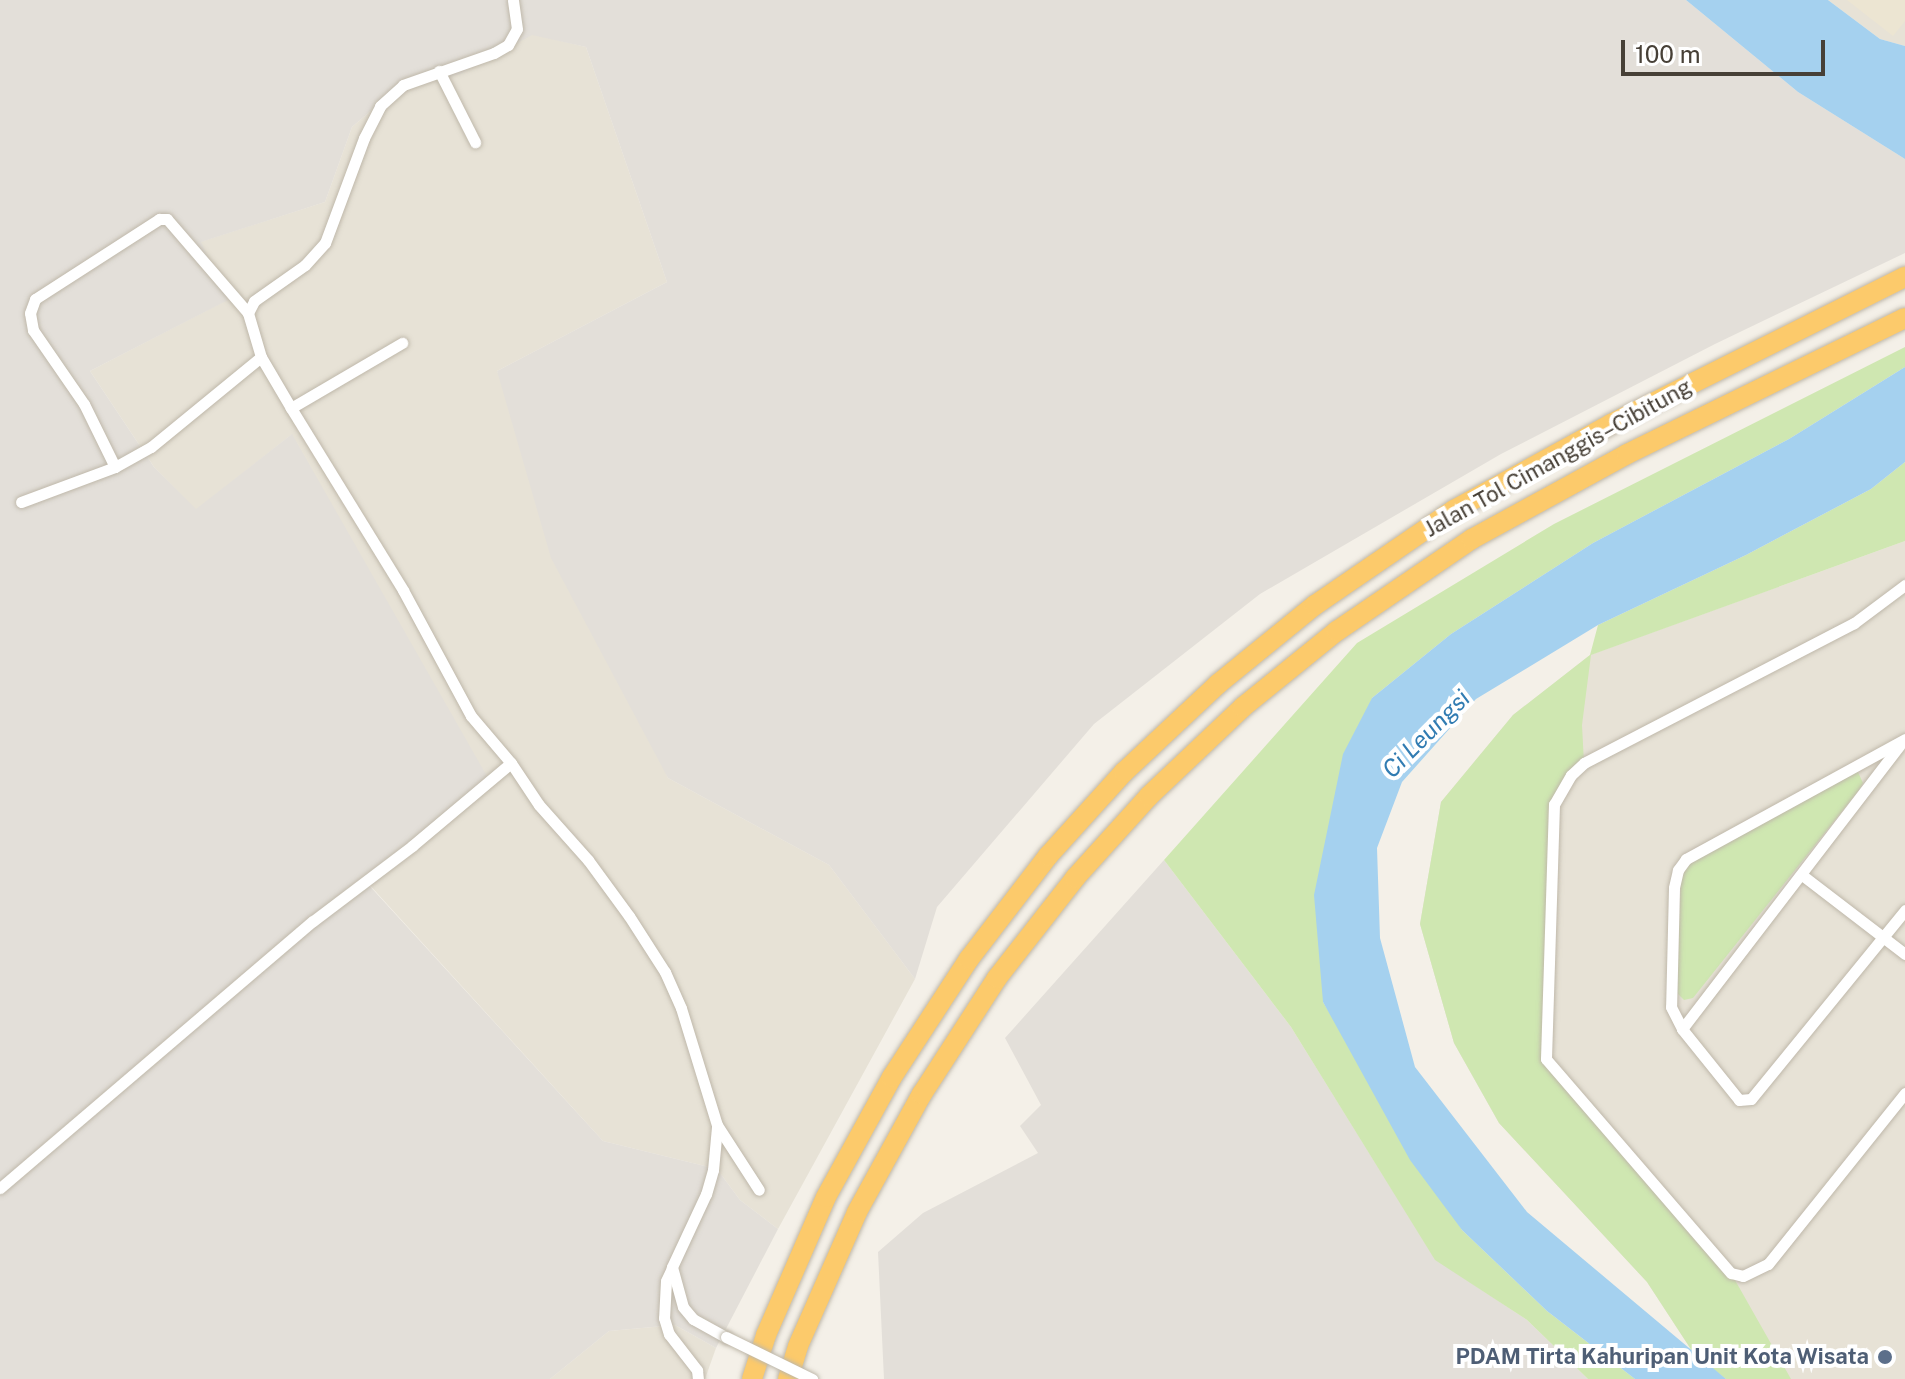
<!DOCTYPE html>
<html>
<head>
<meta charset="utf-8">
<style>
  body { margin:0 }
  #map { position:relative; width:1905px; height:1379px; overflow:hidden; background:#f4f0e8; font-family:"Public Sans",sans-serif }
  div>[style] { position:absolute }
  .residential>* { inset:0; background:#e7e2d6 }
  .industrial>* { inset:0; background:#e3dfd9 }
  .education>* { inset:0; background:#ece5d2 }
  .green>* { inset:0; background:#cfe7b1 }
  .water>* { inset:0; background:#a5d1ef }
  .roads { filter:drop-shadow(0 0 2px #bfb8aa) drop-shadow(0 0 2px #bfb8aa) }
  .minor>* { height:11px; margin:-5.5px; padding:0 5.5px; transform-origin:5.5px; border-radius:5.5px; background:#fff }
  .motorway>* { height:20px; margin:-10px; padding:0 10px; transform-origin:10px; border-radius:10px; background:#fcca6b }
  .bridges { filter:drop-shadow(0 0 2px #bfb8aa) drop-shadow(0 0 2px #bfb8aa) }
  .minor-bridge>* { height:11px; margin:-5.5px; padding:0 5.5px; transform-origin:5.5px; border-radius:5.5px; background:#fff }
  .dots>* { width:22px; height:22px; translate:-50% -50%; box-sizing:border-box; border:4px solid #fff; border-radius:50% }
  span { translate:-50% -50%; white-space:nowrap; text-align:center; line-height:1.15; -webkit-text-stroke:8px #fff; paint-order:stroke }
  .street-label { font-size:22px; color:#474037 }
  .service-label { font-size:22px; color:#4e5e75; font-weight:700 }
  .right { translate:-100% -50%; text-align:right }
  .water-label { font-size:24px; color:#317cb2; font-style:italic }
  .scale { position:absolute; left:1621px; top:40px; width:204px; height:36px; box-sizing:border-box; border:4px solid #474037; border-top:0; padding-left:10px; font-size:24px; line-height:28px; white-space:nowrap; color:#474037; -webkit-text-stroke:6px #fff; paint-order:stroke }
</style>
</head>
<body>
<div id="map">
  <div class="residential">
    <div style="clip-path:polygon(1828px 0,1905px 0,1905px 46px,1880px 39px)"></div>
    <div style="clip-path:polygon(532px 34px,586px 47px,667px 282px,497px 371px,668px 778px,829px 865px,915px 979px,778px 1229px,740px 1200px,717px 1169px,603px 1141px,366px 881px,291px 435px,196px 510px,154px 467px,90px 371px,227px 300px,200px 242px,325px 202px,352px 127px,396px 89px,462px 73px)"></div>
    <div style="clip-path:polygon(1905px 541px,1905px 1379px,1726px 1379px,1694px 1354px,1647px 1282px,1499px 1123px,1454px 1043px,1420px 924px,1441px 802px,1513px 715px,1590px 655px)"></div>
    <div style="clip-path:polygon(675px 1325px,716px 1348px,705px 1379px,550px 1379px,609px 1331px)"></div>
  </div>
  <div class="industrial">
    <div style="clip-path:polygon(0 0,1686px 0,1798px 92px,1905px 159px,1905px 253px,1715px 344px,1501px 454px,1260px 594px,1094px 724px,937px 907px,915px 979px,829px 865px,668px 778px,551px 558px,497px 371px,667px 282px,586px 47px,532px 35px,461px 74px,396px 89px,352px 127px,325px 202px,201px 242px,228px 300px,90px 371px,154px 467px,196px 509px,292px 434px,488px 778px,366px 882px,603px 1141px,717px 1169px,740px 1200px,778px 1229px,716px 1348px,675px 1325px,609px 1331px,550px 1379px,0 1379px)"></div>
    <div style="clip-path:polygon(1164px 860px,1291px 1027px,1435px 1259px,1527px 1320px,1588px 1379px,884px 1379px,878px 1252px,923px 1213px,1038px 1153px,1020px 1126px,1041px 1105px,1005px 1038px)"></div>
  </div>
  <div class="education">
    <div style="clip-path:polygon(1847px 0,1905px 0,1905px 21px,1893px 36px)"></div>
  </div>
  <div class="green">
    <div style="clip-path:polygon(1905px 347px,1905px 367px,1789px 439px,1593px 543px,1451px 634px,1372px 698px,1323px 1002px,1462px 1230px,1547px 1311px,1635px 1379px,1588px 1379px,1527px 1320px,1435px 1260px,1291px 1027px,1164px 860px,1357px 643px,1554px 524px)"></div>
    <div style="clip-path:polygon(1905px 462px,1905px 541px,1591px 655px,1582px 725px,1584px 763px,1554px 804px,1546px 1059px,1731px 1273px,1791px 1379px,1726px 1379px,1694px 1354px,1647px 1282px,1499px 1123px,1454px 1043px,1420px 924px,1441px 802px,1513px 715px,1590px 655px,1598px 625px,1746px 555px,1871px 489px)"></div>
    <div style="clip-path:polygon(1857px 770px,1863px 783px,1859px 790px,1693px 998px,1684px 1000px,1677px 993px,1681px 874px,1685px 865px)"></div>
  </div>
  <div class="water">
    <div style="clip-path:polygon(1686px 0,1828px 0,1880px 39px,1905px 46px,1905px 159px,1798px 92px)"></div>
    <div style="clip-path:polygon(1905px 367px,1905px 462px,1871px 489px,1746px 555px,1598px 625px,1476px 699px,1402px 782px,1377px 848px,1380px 938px,1415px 1067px,1527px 1212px,1726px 1379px,1635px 1379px,1547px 1311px,1462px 1230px,1410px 1160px,1323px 1002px,1314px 895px,1343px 754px,1372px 698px,1451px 634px,1593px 543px,1789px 439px)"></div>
  </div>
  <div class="roads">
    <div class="minor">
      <div style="left:439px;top:71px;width:80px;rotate:63.1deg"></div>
      <div style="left:291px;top:408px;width:129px;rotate:-30.4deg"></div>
      <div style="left:115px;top:467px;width:70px;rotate:-116.2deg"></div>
      <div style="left:84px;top:404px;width:90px;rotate:-124.6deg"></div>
      <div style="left:33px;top:330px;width:17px;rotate:-100deg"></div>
      <div style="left:30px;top:313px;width:15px;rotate:-70deg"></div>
      <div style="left:35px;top:299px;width:148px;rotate:-32.8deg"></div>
      <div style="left:159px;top:219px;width:8px"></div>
      <div style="left:167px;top:219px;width:124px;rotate:49.2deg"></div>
      <div style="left:21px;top:502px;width:100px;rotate:-20.4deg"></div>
      <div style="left:115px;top:467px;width:41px;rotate:-29.1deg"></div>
      <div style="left:151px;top:447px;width:142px;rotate:-39.3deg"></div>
      <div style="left:1905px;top:585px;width:64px;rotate:143.3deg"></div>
      <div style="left:1854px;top:623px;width:304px;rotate:152.6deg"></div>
      <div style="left:1584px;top:763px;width:18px;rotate:137deg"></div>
      <div style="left:1571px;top:775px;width:34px;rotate:120deg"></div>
      <div style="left:1554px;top:804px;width:255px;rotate:91.8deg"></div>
      <div style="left:1546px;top:1059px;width:283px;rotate:49.2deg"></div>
      <div style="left:1731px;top:1273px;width:12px;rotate:14deg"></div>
      <div style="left:1743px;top:1276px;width:28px;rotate:-26deg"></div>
      <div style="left:1768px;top:1264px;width:219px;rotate:-51.3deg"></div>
      <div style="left:1905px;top:739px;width:250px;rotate:151.3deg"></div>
      <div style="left:1686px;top:859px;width:14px;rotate:126deg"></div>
      <div style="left:1678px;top:870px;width:18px;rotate:103deg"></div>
      <div style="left:1674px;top:888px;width:119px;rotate:91.4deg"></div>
      <div style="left:1671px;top:1007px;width:25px;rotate:63deg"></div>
      <div style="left:1682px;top:1029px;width:91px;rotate:51.2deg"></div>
      <div style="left:1739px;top:1100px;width:12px;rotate:-5deg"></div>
      <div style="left:1751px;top:1099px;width:244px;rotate:-50.8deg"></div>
      <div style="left:511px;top:763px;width:50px;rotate:56.3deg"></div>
      <div style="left:539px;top:805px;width:74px;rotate:48.3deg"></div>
      <div style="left:588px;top:860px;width:69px;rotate:53.8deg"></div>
      <div style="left:629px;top:916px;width:67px;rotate:57.3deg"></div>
      <div style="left:665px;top:972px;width:39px;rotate:66deg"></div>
      <div style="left:681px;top:1008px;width:122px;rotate:72.9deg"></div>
      <div style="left:717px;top:1125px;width:77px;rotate:57.1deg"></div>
      <div style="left:1802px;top:875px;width:130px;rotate:37.5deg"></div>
      <div style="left:1682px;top:1029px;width:357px;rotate:-52.5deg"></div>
      <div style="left:717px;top:1127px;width:43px;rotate:95.3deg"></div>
      <div style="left:713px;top:1170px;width:25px;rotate:106deg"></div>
      <div style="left:706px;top:1194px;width:81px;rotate:115deg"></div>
      <div style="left:672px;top:1267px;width:41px;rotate:74.6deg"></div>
      <div style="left:683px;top:1307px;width:16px;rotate:50deg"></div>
      <div style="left:693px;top:1319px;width:38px;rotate:29deg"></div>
      <div style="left:0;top:1188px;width:411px;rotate:-40.5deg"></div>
      <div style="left:313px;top:921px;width:124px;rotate:-37.1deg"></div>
      <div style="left:412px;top:846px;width:129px;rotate:-40deg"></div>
      <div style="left:511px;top:763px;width:62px;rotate:-130.4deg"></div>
      <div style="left:471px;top:716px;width:143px;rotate:-118.4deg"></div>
      <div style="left:403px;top:590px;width:214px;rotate:-121.6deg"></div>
      <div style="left:291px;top:408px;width:59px;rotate:-120.5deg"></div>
      <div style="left:261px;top:357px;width:46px;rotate:-106.5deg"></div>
      <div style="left:248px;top:313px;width:13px;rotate:-63deg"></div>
      <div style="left:254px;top:301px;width:62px;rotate:-35.2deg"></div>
      <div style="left:305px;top:265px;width:30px;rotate:-48deg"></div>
      <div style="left:325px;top:243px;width:112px;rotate:-69.6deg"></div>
      <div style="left:364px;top:138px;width:36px;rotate:-63deg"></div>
      <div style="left:380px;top:106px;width:31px;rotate:-42deg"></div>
      <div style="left:403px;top:85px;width:96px;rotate:-19.4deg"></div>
      <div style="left:494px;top:53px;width:16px;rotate:-30deg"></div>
      <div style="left:508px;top:45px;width:18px;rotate:-61deg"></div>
      <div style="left:517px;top:29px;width:29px;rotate:-98deg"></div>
      <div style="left:672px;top:1268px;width:14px;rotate:115deg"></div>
      <div style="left:666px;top:1281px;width:37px;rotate:93deg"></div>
      <div style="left:664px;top:1318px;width:17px;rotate:73deg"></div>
      <div style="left:669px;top:1334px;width:46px;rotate:52.1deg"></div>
      <div style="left:697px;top:1370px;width:9px;rotate:84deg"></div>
    </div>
    <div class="motorway">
      <div style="left:752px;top:1379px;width:46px;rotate:-72.3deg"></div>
      <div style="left:766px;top:1335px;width:150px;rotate:-66.5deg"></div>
      <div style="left:826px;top:1197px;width:137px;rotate:-61.2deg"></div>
      <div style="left:892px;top:1077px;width:141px;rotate:-56.9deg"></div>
      <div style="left:969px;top:959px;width:130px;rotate:-52.5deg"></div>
      <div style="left:1048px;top:856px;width:113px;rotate:-47.9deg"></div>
      <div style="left:1124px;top:772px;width:129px;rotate:-43.1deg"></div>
      <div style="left:1218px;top:684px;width:125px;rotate:-39.2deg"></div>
      <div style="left:1315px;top:605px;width:168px;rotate:-34.4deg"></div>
      <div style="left:1454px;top:510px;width:179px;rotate:-28.7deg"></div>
      <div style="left:1611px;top:424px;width:329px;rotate:-26.6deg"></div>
      <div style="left:788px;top:1379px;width:34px;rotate:-73deg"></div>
      <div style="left:798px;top:1346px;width:146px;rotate:-66.2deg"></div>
      <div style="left:857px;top:1212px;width:135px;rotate:-61.2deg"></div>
      <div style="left:922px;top:1094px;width:138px;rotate:-57.1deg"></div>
      <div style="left:997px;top:978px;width:127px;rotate:-52deg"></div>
      <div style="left:1075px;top:878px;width:110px;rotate:-47.9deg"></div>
      <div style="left:1149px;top:796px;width:129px;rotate:-43.4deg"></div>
      <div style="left:1243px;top:707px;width:121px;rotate:-39deg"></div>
      <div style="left:1337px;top:631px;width:163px;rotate:-34.3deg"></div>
      <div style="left:1472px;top:539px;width:177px;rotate:-28.7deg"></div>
      <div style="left:1627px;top:454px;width:309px;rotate:-26.1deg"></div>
    </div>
  </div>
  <div class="bridges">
    <div class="minor-bridge">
      <div style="left:726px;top:1337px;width:96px;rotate:26deg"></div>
    </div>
  </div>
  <div class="dots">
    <div style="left:1885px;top:1357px;background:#5c6f8a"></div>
  </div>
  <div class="street-label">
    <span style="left:1558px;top:458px;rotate:-29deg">Jalan Tol Cimanggis–Cibitung</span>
  </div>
  <div class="service-label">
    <span class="right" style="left:1869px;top:1357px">PDAM Tirta Kahuripan Unit Kota Wisata</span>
  </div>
  <div class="water-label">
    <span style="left:1426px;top:734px;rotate:-45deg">Ci Leungsi</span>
  </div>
  <div class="scale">100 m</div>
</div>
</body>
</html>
